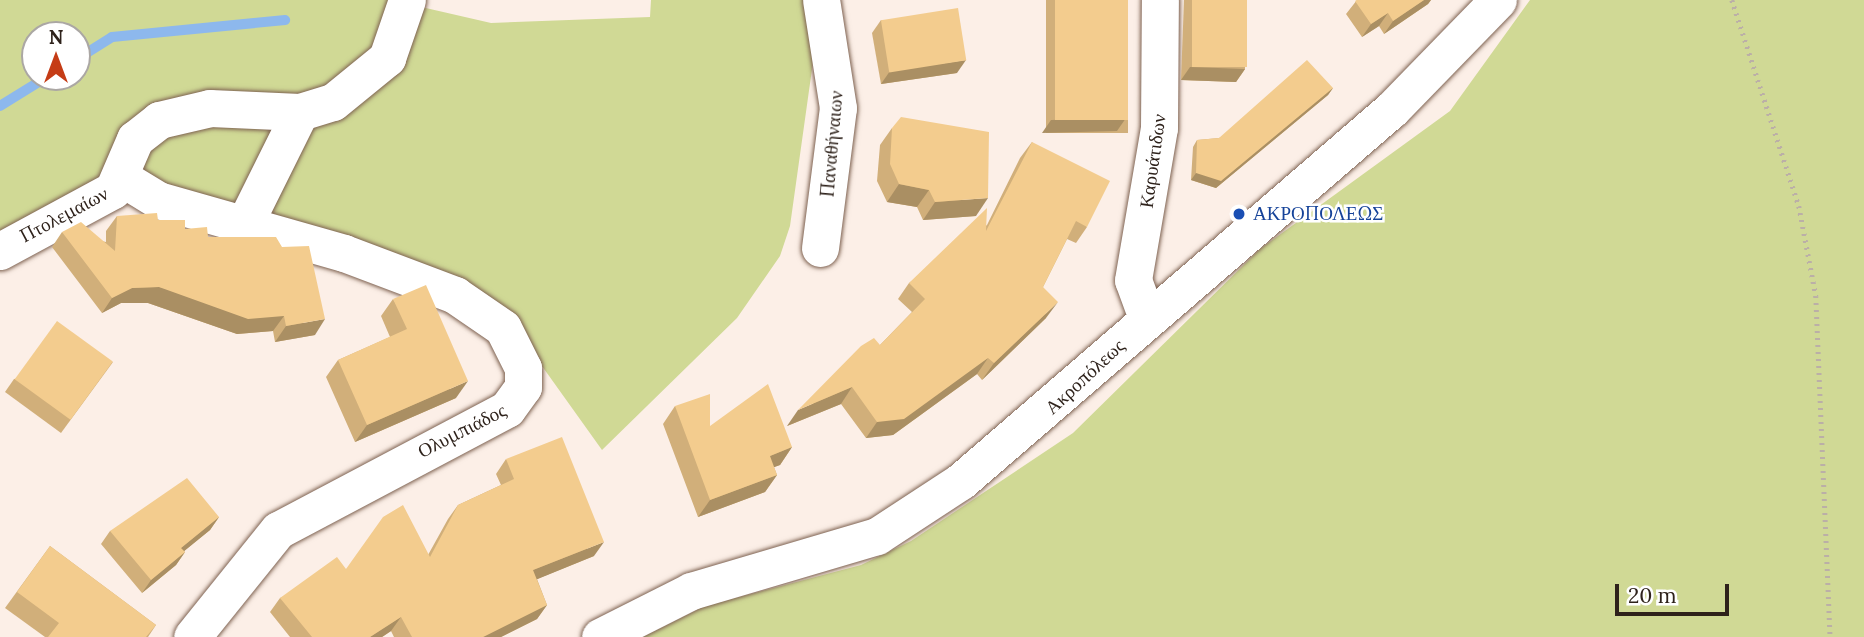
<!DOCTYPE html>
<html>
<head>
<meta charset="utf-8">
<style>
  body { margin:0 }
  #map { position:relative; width:1864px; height:637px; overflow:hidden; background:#fcefe7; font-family:Lora,serif }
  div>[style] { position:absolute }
  .green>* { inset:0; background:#d0d995 }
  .stream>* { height:10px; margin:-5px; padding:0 5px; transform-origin:5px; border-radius:5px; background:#8db8ed }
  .path>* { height:4.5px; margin-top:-2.25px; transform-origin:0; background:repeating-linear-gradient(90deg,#bbafa7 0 2px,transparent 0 7px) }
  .roads { filter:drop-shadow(0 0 2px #7e6251) drop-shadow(0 0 2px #7e6251) }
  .minor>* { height:37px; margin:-18.5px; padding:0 18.5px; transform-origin:18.5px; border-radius:18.5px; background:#fff }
  .wall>* { inset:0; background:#d1af7a; transform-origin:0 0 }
  .shaded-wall>* { inset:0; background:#aa8f63 }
  .building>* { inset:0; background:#f3cc8e; transform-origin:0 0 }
  .dots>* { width:19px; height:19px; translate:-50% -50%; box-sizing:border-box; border:4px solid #fff; border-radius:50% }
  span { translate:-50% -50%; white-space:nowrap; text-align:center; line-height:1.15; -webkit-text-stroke:5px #fff; paint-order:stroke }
  .street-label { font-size:19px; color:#2e221b }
  .transit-label { font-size:19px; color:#164399 }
  .left { translate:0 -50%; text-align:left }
  .north { position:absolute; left:21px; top:21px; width:70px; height:70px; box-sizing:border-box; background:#fff; border:2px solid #aba7a4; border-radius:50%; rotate:0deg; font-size:19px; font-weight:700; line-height:28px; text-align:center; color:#2e221b }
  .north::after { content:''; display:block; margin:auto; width:24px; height:32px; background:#c53c16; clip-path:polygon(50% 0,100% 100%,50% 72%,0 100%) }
  .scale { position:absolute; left:1615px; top:584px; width:114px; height:32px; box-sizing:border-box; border:4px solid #2e221b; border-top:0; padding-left:9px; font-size:21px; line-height:24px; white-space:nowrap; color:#2e221b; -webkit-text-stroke:5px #fff; paint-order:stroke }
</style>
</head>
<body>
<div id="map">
  <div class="green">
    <div style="clip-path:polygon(evenodd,0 0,391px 0,491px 23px,650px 17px,651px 0,807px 0,814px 55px,790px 226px,780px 256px,737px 318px,602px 450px,504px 313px,145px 178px,0 238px,0 0,35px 35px,77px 35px,77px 77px,35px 77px,35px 35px)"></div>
    <div style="clip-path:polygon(1530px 0,1864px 0,1864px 637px,643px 637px,705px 606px,861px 565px,911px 541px,1073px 433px,1260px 249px,1450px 111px)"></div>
  </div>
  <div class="stream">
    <div style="left:77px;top:59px;width:41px;rotate:-32.2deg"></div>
    <div style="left:112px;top:37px;width:174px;rotate:-5.6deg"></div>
    <div style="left:0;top:106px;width:55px;rotate:-31.7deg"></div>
  </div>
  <div class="path">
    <div style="left:1732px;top:0;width:217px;rotate:72deg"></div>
    <div style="left:1799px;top:206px;width:92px;rotate:79.3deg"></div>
    <div style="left:1816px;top:296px;width:341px;rotate:87.6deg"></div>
  </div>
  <div class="roads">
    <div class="minor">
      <div style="left:122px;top:178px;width:42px;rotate:31.4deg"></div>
      <div style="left:158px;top:200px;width:193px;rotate:15.9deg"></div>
      <div style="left:344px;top:253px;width:119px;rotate:20.7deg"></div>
      <div style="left:455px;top:295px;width:58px;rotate:34.5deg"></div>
      <div style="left:503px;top:328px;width:45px;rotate:63.4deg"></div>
      <div style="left:523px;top:368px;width:19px;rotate:90deg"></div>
      <div style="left:523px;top:387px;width:27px;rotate:126deg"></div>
      <div style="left:507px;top:409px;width:259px;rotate:152.1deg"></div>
      <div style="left:278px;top:530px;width:137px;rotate:128.8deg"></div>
      <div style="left:244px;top:225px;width:126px;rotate:-63.6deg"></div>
      <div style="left:820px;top:248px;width:141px;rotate:-82.7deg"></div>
      <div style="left:838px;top:108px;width:109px;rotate:-98.9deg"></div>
      <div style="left:0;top:251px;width:128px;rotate:-28.4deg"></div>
      <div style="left:113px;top:190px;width:56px;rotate:-66.7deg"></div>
      <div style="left:135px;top:139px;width:31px;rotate:-38deg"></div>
      <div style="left:159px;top:120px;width:52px;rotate:-13.2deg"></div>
      <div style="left:210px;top:108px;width:90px;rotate:2.5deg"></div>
      <div style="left:300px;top:112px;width:34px;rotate:-17deg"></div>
      <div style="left:333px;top:102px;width:70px;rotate:-39.2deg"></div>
      <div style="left:387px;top:58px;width:61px;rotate:-71deg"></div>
      <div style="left:1147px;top:318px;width:40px;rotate:-110.2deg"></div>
      <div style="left:1133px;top:280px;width:154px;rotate:-80.3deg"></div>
      <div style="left:1159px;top:128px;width:128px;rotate:-89.6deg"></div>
      <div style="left:600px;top:637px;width:102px;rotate:-26.8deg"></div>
      <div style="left:691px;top:591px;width:194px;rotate:-16.5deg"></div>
      <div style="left:877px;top:536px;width:100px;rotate:-33.2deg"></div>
      <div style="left:961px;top:481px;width:569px;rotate:-40.8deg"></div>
      <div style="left:1392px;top:109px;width:152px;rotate:-45.8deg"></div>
    </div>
  </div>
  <div class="wall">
    <div style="left:1046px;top:0;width:82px;height:133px"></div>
    <div style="clip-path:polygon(1184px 0,1247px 0,1245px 69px,1236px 82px,1181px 80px)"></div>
    <div style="clip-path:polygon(1357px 0,1431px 0,1428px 4px,1384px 34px,1379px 26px,1362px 37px,1346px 14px)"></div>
    <div style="clip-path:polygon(881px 20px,957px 73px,881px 84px,872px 33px)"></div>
    <div style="clip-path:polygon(1333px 88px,1328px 95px,1216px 188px,1191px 180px,1193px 147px,1197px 140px,1219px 138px)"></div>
    <div style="clip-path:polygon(892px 128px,976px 216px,923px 220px,917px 207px,887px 202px,877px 181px,880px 145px)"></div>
    <div style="clip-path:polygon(1032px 142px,1087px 227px,1076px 243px,1067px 239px,1043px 287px,1046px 318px,982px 380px,977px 374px,893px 435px,866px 438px,841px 404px,787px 426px,880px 345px,912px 312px,898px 299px,909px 283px,987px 225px,1020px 158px)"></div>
    <div style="clip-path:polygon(117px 216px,158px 220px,208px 237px,315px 335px,275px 342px,273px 331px,237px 334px,148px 303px,121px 303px,102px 313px,52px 247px,62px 232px,106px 242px,106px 231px)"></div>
    <div style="clip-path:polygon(393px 299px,456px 398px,355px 442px,326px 377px,338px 360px,390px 337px,381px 316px)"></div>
    <div style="clip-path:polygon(113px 362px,61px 433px,5px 392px,14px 379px)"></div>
    <div style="clip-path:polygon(675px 406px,710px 426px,792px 447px,780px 465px,774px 467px,777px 475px,765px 492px,698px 517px,663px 424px)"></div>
    <div style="clip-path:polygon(506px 459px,594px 556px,537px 579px,547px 605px,537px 619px,501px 637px,394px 637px,391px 631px,382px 637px,290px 637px,270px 612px,280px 598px,346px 569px,428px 555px,448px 519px,458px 505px,501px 485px,496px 474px)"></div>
    <div style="clip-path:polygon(219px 517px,210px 530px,184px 551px,185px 552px,176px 565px,142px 593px,101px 544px,110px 531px)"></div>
    <div style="clip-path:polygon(50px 546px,156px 625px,148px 637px,45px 637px,5px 608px)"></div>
  </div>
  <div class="shaded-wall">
    <div style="clip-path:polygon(1424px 0,1431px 0,1428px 4px,1384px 34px,1393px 21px)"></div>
    <div style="clip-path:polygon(1388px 13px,1379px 26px,1362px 37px,1371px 24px)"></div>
    <div style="clip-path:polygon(966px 60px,957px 73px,881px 84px,890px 71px)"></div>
    <div style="clip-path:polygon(1190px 67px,1245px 69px,1236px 82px,1181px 80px)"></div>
    <div style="clip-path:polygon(1333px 88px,1328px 95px,1216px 188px,1191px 180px,1196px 173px)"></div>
    <div style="clip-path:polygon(1126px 118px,1117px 131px,1042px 133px,1051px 120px)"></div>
    <div style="clip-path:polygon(899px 184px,929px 190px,917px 207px,887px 202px)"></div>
    <div style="clip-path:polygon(988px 198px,976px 216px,923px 220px,935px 202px)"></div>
    <div style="clip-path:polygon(159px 287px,284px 316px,273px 331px,237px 334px,148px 303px,121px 303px,102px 313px,112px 298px,132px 288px)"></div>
    <div style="clip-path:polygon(1058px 302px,1046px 318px,982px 380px,994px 363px)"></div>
    <div style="clip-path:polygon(325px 319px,315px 335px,275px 342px,286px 326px)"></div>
    <div style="clip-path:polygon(988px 358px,977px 374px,893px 435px,866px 438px,877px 422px)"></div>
    <div style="clip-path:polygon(468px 381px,456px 398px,355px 442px,367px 425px)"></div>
    <div style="clip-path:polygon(852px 387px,841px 404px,787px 426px,798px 410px)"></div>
    <div style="clip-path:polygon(792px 447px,780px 465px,758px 473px,770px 456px)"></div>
    <div style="clip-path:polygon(777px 475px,765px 492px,698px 517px,710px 500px)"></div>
    <div style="clip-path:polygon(219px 517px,210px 530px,172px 561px,181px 548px)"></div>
    <div style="clip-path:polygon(604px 542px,594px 556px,523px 585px,533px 570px)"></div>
    <div style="clip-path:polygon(185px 552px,176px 565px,142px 593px,151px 580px)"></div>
    <div style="clip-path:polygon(547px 605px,537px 619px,501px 637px,483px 637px)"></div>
    <div style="clip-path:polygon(401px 617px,391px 631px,382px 637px,370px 637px)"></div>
  </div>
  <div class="building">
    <div style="left:1055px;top:0;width:73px;height:120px"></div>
    <div style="left:1192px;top:0;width:55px;height:67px"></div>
    <div style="clip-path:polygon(1357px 0,1424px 0,1393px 21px,1388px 13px,1371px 24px,1355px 1px)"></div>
    <div style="left:958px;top:8px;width:53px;height:78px;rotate:81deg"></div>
    <div style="clip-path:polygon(1307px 60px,1333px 88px,1221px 181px,1196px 173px,1197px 140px,1219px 138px)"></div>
    <div style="clip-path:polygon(901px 117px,989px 132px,988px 198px,935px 202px,929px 190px,899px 184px,890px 164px,892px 128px)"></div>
    <div style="clip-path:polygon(1032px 142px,1110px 181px,1087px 227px,1076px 221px,1043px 287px,1058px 302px,994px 363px,988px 358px,904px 419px,877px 422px,852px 387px,798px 410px,861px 346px,874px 338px,880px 345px,925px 299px,909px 283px,987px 208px,986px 231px)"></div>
    <div style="clip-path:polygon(157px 213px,158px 220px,185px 220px,185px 229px,207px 227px,208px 237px,276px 237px,282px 247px,309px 246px,325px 319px,286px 326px,284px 316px,248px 319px,159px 287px,132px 288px,112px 298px,62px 232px,81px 222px,115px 251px,117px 216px)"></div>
    <div style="clip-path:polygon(426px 285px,468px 381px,367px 425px,338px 360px,407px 329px,393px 299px)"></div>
    <div style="left:57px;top:321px;width:69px;height:72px;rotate:36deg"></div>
    <div style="clip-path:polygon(768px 384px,792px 447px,770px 456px,777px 475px,710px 500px,675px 406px,710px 394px,710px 426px)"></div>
    <div style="clip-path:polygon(562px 437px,604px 542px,533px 570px,547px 605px,483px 637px,412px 637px,401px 617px,370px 637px,312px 637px,280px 598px,337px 557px,346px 569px,383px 517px,403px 505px,430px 557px,458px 505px,514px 479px,506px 459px)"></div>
    <div style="clip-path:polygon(187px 478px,219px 517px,181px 548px,185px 552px,151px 580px,110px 531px)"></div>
    <div style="clip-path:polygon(50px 546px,156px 625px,146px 637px,48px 637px,59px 623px,17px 592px)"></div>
  </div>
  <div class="dots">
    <div style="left:1239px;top:214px;background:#1a4fb4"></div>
  </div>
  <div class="street-label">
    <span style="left:832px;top:144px;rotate:-85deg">Παναθήναιων</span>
    <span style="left:1153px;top:161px;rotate:-82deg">Καρυάτιδων</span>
    <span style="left:64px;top:215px;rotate:-28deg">Πτολεμαίων</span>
    <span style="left:1085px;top:377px;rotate:-43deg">Ακροπόλεως</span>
    <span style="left:462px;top:431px;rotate:-27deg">Ολυμπιάδος</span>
  </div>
  <div class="transit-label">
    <span class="left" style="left:1253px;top:214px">ΑΚΡΟΠΟΛΕΩΣ</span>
  </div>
  <div class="north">N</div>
  <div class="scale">20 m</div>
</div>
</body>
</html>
